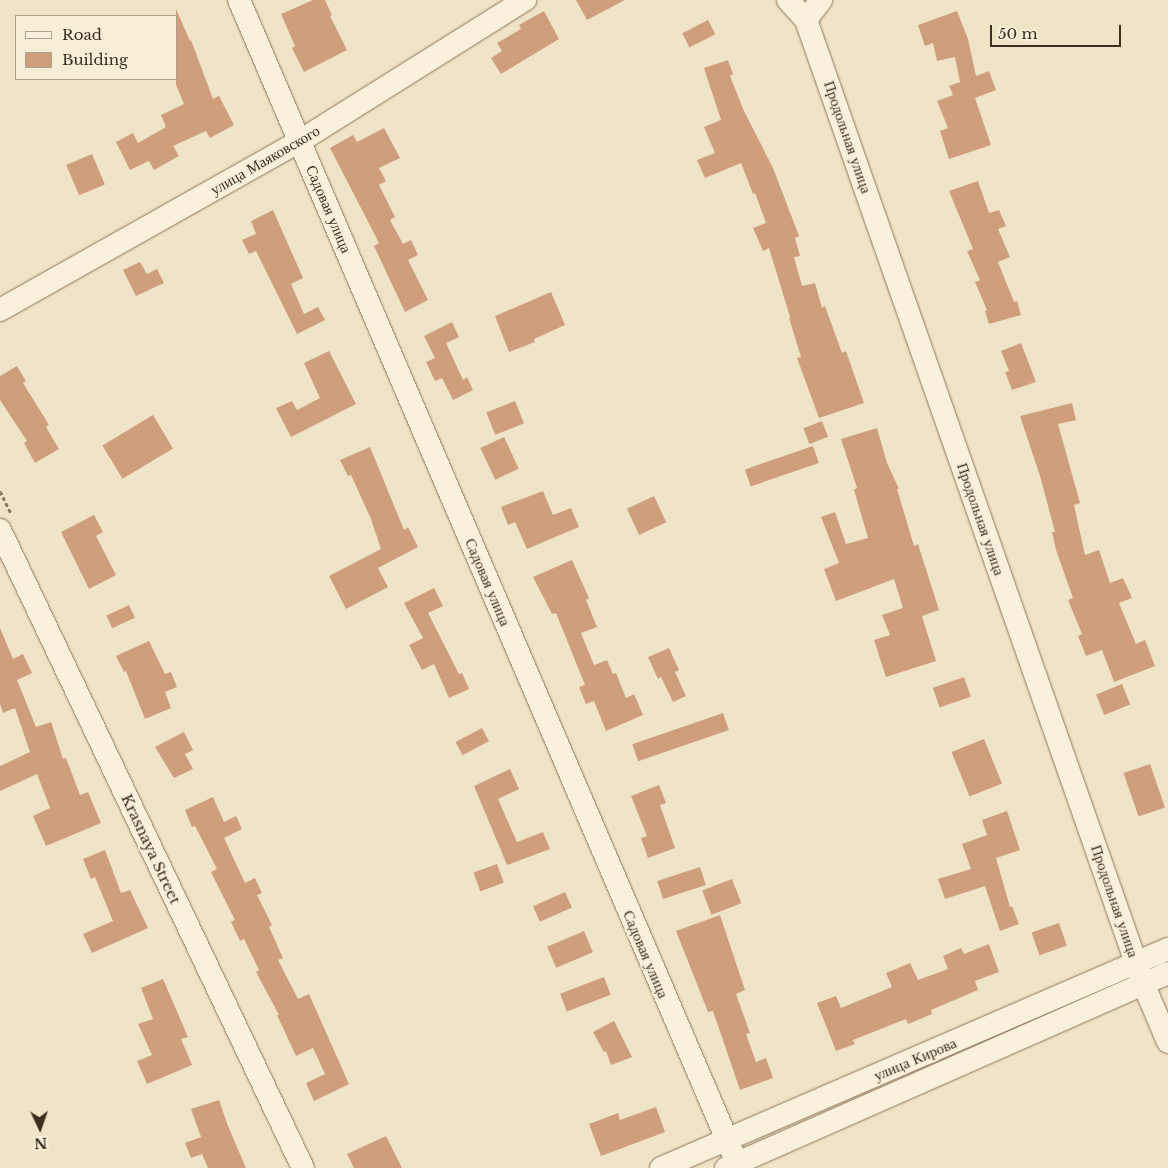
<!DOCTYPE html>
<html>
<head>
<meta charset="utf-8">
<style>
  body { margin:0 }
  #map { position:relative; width:1168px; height:1168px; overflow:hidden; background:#f0e4c8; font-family:"Libre Baskerville",serif }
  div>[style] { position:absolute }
  .building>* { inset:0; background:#cf9f7d; transform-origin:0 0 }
  .path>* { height:3px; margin-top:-1.5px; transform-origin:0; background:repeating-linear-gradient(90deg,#8d765c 0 4px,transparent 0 6.5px) }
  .roads { filter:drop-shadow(0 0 1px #8d765c) drop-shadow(0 0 1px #8d765c) }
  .minor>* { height:22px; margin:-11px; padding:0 11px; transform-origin:11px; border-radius:11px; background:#faf1dc }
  span { translate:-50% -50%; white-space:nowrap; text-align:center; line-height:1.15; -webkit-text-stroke:4px #f7eed8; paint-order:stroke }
  .street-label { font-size:15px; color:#3d2e20 }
  .legend { position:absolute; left:15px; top:15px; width:162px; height:65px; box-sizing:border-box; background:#f7eed8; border:1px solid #ada18e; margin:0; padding:6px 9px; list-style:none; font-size:15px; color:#3d2e20 }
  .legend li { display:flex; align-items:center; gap:10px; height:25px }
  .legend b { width:25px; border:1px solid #ada18e }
  .north { position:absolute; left:15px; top:1103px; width:50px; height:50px; -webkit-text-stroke:4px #f7eed8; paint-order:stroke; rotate:177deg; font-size:14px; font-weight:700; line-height:20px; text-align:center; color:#3d2e20 }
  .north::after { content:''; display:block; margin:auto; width:18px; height:22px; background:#3d2e20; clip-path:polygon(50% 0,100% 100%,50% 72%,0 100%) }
  .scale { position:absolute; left:990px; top:25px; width:131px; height:22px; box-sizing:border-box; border:2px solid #3d2e20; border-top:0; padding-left:6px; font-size:15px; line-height:18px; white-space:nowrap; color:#3d2e20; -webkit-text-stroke:4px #f7eed8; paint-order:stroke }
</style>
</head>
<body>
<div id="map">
  <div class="building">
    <div style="clip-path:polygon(313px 0,325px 0,332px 15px,330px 16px,347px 50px,304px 72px,292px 48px,295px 46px,281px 14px)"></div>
    <div style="clip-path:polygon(576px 0,625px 0,587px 20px)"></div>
    <div style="clip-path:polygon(176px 9px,190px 41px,191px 40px,213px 99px,219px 96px,234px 125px,210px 138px,206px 131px,173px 146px,179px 156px,154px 170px,149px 161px,130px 170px,116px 142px,133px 133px,138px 143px,166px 127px,161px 115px,184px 104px,176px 85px)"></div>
    <div style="clip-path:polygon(544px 11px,559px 39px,501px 74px,491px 58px,502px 51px,497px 43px,521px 29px,519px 25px)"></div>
    <div style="clip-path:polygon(957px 11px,968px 39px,976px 76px,989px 71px,996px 90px,975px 98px,991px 145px,949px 159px,940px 131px,948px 128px,937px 101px,953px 95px,949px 86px,960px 82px,955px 57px,937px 61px,933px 43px,925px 46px,918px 25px)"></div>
    <div style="left:708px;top:20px;width:16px;height:29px;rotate:63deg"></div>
    <div style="clip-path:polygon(728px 60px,733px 74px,730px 76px,744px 111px,773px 168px,799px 236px,795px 238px,800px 256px,794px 257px,802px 286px,815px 283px,822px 308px,825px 306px,842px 353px,846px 351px,864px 403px,819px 418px,797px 358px,801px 357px,789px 318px,790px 317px,769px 248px,763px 251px,753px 228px,766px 223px,755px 193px,753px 194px,741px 163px,705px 178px,697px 160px,715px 153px,704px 127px,721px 120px,704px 68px)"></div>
    <div style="clip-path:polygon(384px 128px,400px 158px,379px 168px,386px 181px,379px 185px,395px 217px,390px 220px,403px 244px,411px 240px,418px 255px,408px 260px,428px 300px,405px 312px,374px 246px,379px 243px,330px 148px,353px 135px,357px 142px)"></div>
    <div style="left:92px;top:154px;width:33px;height:28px;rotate:67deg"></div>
    <div style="clip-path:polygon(978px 181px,989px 213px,999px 210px,1006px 226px,998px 229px,1010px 257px,998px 262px,1014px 302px,1017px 301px,1021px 315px,989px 324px,985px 311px,987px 310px,975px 282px,980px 280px,967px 251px,973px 249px,949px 191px)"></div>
    <div style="clip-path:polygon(273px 210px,303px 278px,291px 284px,304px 314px,318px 307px,325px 320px,297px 334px,256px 251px,249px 254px,242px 240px,256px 234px,251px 221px)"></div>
    <div style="clip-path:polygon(140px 262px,147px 274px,157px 269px,164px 283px,136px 296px,123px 270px)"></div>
    <div style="clip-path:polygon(551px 292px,565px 325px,534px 339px,535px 342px,509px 352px,495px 316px)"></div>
    <div style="clip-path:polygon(452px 322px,459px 337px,446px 343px,463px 380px,467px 377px,473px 390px,453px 400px,442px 378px,435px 381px,426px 362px,435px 358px,424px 336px)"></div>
    <div style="clip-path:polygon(1021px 343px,1036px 382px,1012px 390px,1005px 372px,1009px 371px,1001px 351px)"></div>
    <div style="clip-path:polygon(329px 351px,356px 404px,291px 437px,276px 408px,292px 401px,297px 410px,320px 398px,304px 363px)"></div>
    <div style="clip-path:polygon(17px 366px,26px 381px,23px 383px,49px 425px,46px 427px,59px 449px,35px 463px,24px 443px,27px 441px,0 400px,0 376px)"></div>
    <div style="left:515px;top:401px;width:24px;height:31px;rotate:68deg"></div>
    <div style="clip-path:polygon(1072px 403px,1076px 420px,1058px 424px,1080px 503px,1074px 505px,1085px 555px,1099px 550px,1110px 583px,1123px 578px,1132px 598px,1119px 603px,1136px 644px,1145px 640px,1155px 666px,1114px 682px,1102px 650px,1086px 656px,1078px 636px,1082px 634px,1068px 600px,1073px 598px,1056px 550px,1052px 532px,1055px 532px,1040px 476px,1020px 416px)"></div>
    <div style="left:153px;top:415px;width:39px;height:59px;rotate:59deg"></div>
    <div style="left:822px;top:421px;width:17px;height:20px;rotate:69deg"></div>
    <div style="clip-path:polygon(877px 428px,887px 463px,899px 489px,897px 489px,914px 546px,918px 544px,939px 610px,922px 616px,936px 661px,886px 677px,874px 640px,890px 635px,882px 615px,903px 608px,894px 579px,836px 601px,824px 569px,839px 563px,821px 517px,835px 512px,846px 544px,868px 538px,854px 490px,857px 488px,841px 439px)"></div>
    <div style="left:504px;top:437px;width:35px;height:26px;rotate:65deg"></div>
    <div style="left:813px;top:446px;width:18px;height:72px;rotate:71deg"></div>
    <div style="clip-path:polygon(370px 447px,404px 530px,408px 527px,418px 547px,378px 568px,388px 587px,346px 609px,329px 576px,381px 549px,371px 519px,351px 475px,348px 476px,340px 460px)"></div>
    <div style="clip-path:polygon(543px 491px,553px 515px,571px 508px,579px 527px,527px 549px,515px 522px,508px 525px,501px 507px)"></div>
    <div style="left:654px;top:496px;width:29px;height:30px;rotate:65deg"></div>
    <div style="clip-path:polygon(94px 515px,103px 532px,96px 536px,116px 575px,89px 589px,61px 532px)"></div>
    <div style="clip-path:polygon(572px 560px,589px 598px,586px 600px,597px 627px,581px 633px,594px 665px,607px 660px,613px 674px,616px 673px,626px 698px,634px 694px,643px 715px,606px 731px,594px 701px,586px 704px,579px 687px,585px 685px,556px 613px,552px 614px,533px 577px)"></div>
    <div style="clip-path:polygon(434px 588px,443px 606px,428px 613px,459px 674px,462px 673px,469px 689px,449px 698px,434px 664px,422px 670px,409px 645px,423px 638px,404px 603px)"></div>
    <div style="left:129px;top:605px;width:14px;height:25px;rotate:65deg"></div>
    <div style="clip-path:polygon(0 628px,13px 659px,23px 654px,32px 673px,17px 680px,36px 727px,51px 722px,63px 759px,66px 758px,80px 795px,88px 792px,101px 823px,46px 846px,33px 816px,50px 808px,37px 774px,0 791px,0 766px,30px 752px,15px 708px,3px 713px,0 704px)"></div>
    <div style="clip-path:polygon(149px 641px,165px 674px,171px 672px,177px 687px,165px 692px,171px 708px,145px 719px,126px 671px,124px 672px,116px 656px)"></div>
    <div style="clip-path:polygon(669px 648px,679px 670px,675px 672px,686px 696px,673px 702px,661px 677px,658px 679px,648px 657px)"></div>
    <div style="left:964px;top:677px;width:21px;height:33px;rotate:71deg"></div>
    <div style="left:1122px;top:684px;width:22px;height:28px;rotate:68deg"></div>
    <div style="left:723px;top:713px;width:18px;height:96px;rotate:71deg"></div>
    <div style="left:482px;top:728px;width:15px;height:30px;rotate:62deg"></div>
    <div style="clip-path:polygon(184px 732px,193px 750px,185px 754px,193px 769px,174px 778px,155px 747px)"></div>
    <div style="left:984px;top:739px;width:48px;height:35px;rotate:68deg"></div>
    <div style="left:1150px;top:764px;width:46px;height:28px;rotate:71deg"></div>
    <div style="clip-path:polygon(510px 769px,519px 789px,498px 799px,517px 842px,543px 832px,550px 849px,507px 865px,474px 786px)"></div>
    <div style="clip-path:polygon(659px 785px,666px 803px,660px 805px,675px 848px,648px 858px,641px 838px,647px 836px,631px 796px)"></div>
    <div style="clip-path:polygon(213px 797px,224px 822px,236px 816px,242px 829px,224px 838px,245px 883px,255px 878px,262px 893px,257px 895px,272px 925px,269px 927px,283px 958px,278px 960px,298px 999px,309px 994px,349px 1084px,314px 1101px,306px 1083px,325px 1074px,313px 1048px,296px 1056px,277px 1015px,279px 1015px,256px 972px,259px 970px,244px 939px,240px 941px,231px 922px,235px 920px,211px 872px,217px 869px,195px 826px,192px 827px,185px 810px)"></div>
    <div style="clip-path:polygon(1007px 811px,1020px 850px,996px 858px,1010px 907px,1012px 906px,1019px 924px,1000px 931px,985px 886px,945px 899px,938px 879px,971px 869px,962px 844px,987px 835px,982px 820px)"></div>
    <div style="clip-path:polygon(105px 850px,121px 893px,130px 890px,148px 928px,92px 953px,83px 934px,113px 921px,95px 877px,91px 879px,83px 859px)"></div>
    <div style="left:497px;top:864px;width:20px;height:25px;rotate:70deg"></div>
    <div style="left:700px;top:867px;width:19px;height:45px;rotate:72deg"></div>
    <div style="left:732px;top:879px;width:26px;height:32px;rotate:69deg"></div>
    <div style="left:565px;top:892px;width:17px;height:35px;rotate:66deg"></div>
    <div style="clip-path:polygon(720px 915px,745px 990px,736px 994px,750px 1033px,746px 1034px,756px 1062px,766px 1058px,773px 1078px,740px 1090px,713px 1011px,708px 1012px,676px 931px)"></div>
    <div style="left:1059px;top:923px;width:24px;height:29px;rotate:71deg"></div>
    <div style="left:584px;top:931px;width:23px;height:40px;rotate:67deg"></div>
    <div style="clip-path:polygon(989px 944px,999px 972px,975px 981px,978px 990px,931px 1010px,932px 1014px,908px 1024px,906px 1019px,853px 1040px,855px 1044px,836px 1051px,817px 1003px,836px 996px,841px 1008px,892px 987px,886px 973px,910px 963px,918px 980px,948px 969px,943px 956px,961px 948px,964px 954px)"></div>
    <div style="left:604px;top:977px;width:19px;height:47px;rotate:69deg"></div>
    <div style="clip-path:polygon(163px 979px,188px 1037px,181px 1039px,192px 1065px,147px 1084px,137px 1061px,152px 1055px,138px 1024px,153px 1019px,141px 988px)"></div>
    <div style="clip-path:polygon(614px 1021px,632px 1057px,611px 1065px,606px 1051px,604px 1052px,593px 1032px)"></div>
    <div style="clip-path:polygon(219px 1100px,228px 1126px,246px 1168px,208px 1168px,202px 1154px,191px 1158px,185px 1143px,201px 1137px,191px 1109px)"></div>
    <div style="clip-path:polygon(656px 1107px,665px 1132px,601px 1156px,589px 1124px,618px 1113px,620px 1120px)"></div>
    <div style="clip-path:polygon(386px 1136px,402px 1168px,354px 1168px,347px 1154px)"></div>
  </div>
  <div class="path">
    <div style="left:0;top:491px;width:25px;rotate:64deg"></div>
  </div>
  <div class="roads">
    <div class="minor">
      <div style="left:239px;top:0;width:1265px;rotate:66.82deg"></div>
      <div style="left:788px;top:0;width:27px;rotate:48deg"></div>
      <div style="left:806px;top:20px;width:1020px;rotate:70.71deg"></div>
      <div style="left:1143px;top:983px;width:64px;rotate:67deg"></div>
      <div style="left:806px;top:20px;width:25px;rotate:-53deg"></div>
      <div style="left:0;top:310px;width:344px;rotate:-29.4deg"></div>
      <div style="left:300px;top:141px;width:266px;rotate:-32.1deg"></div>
      <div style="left:0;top:530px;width:706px;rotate:64.6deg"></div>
      <div style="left:661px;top:1168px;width:552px;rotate:-23.36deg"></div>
      <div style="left:726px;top:1168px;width:483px;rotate:-23.8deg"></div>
    </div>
  </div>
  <div class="street-label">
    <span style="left:848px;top:137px;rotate:71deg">Продольная улица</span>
    <span style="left:265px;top:160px;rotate:-30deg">улица Маяковского</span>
    <span style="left:329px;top:209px;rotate:67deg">Садовая улица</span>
    <span style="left:981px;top:519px;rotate:71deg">Продольная улица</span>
    <span style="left:488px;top:582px;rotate:67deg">Садовая улица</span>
    <span style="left:151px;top:849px;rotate:65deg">Krasnaya Street</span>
    <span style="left:1115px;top:901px;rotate:71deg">Продольная улица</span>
    <span style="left:646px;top:954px;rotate:67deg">Садовая улица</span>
    <span style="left:915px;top:1059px;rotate:-23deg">улица Кирова</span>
  </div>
  <ul class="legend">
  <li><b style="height:6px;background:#faf1dc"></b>Road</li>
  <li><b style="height:14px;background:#cf9f7d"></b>Building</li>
  </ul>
  <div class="north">N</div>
  <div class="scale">50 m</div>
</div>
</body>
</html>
